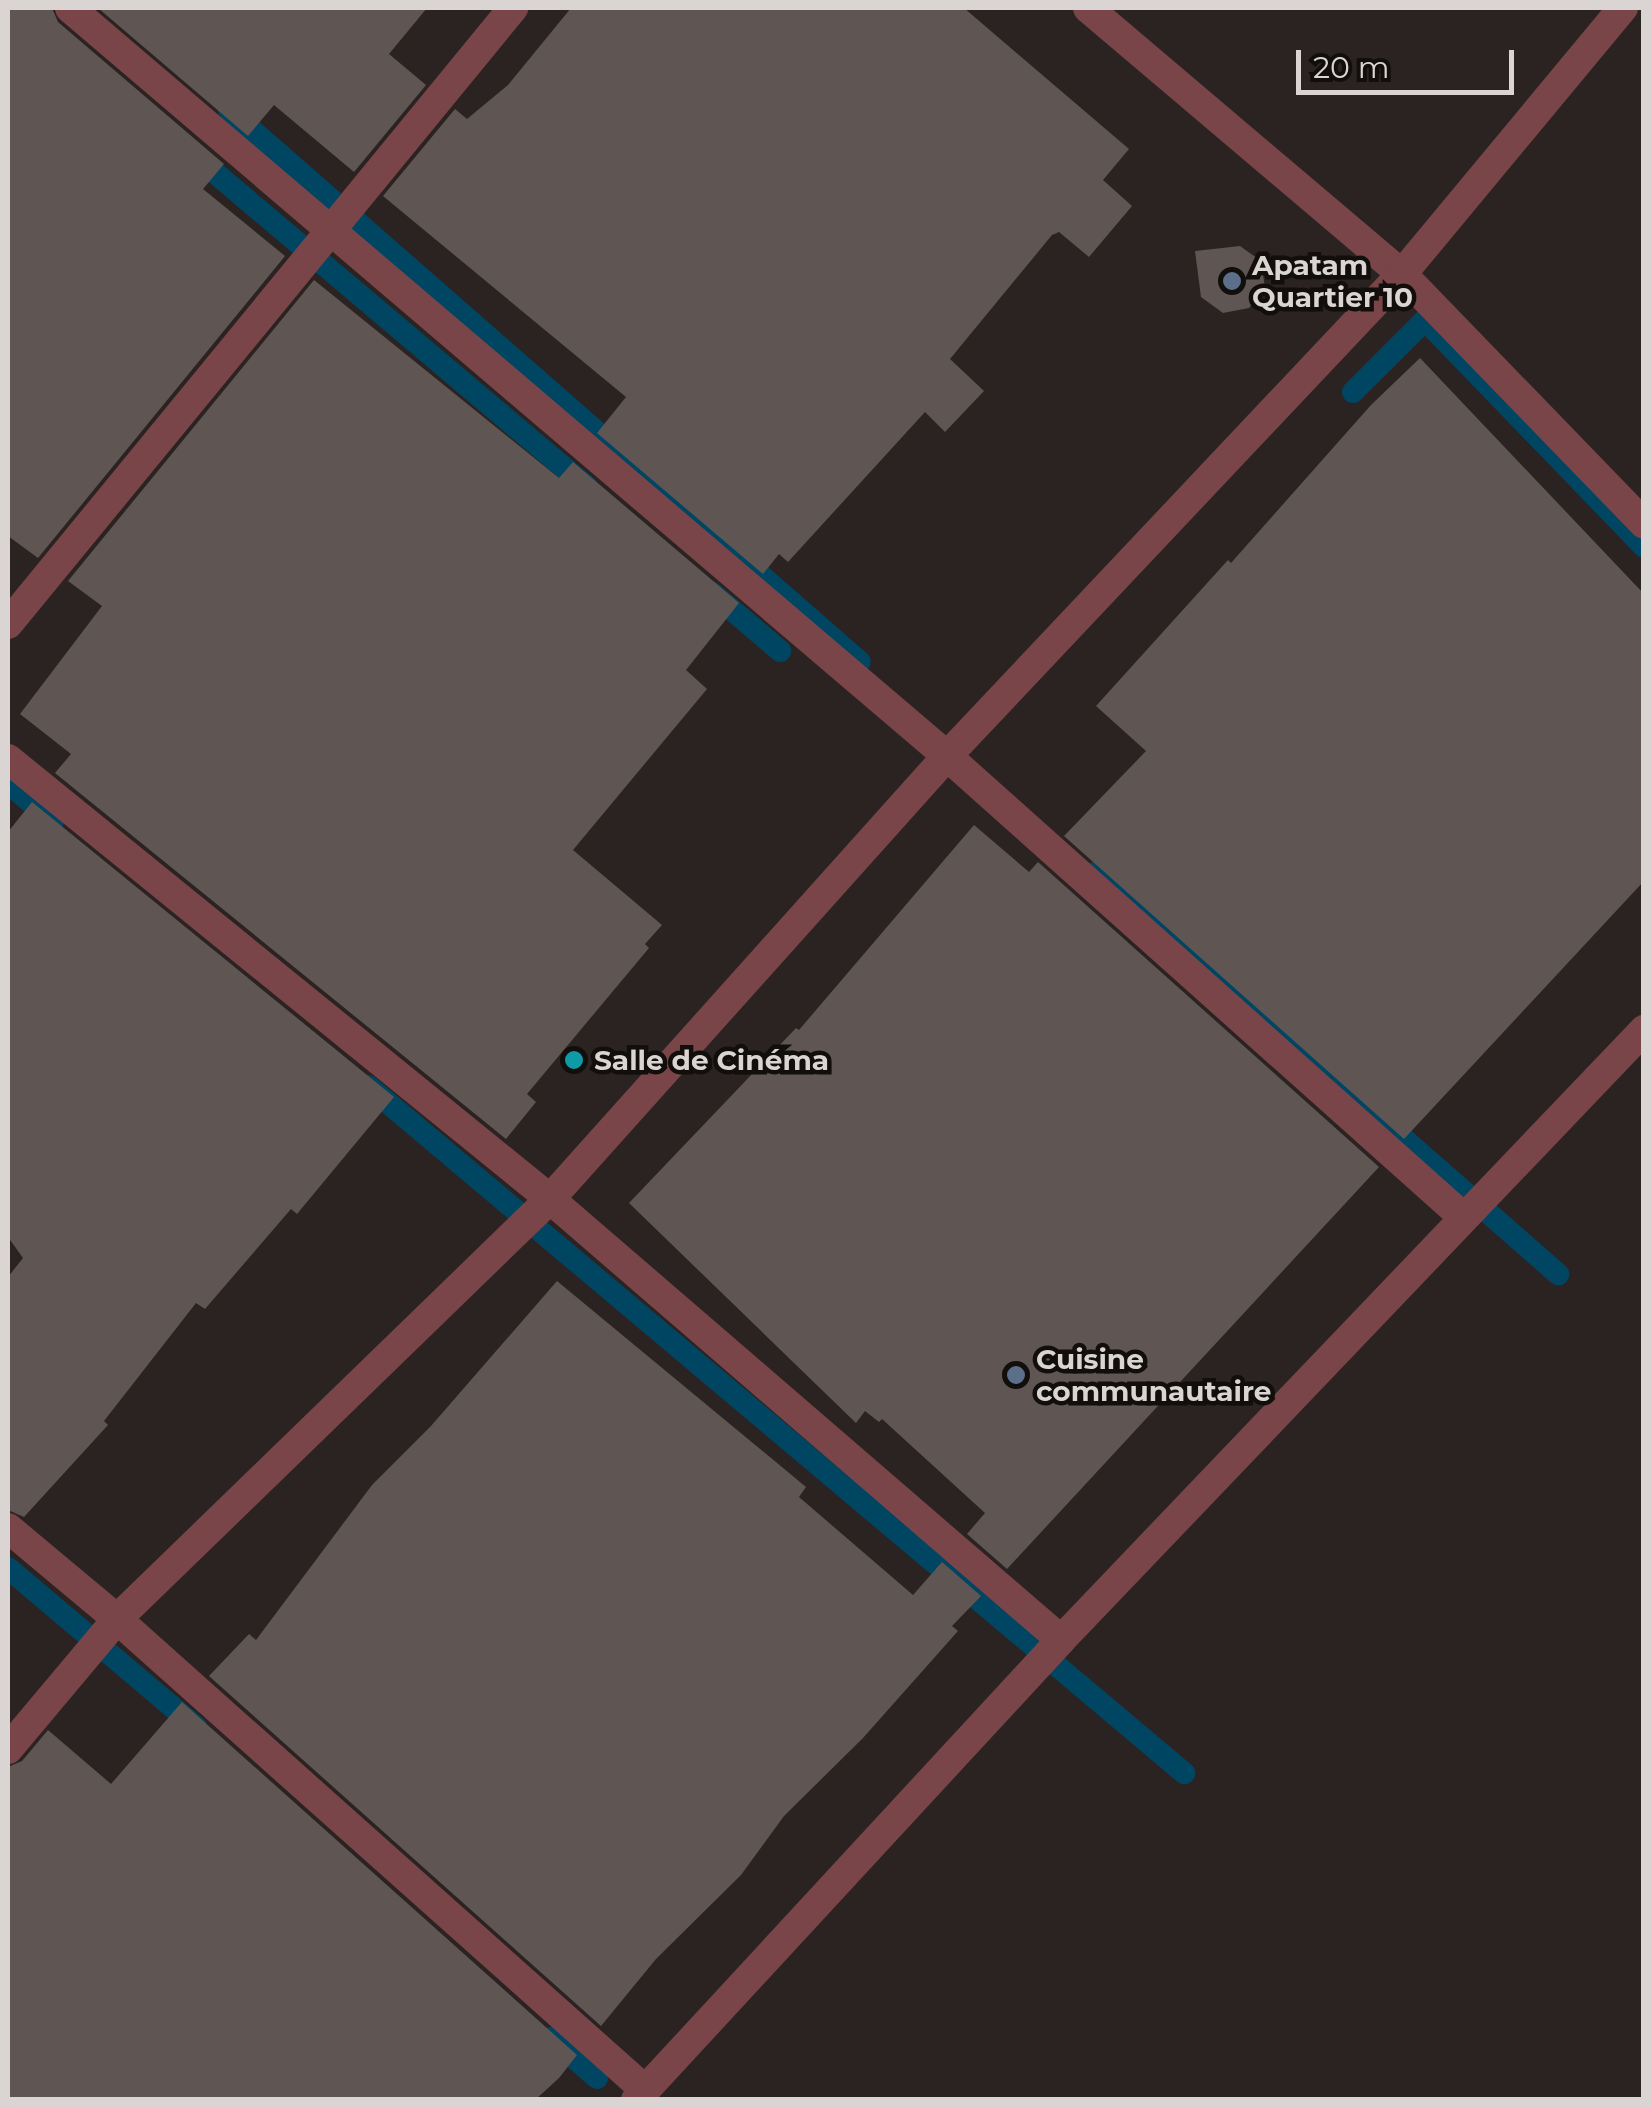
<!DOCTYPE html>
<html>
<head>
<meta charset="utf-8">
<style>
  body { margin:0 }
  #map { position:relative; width:1651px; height:2107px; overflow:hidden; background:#2b2321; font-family:Montserrat,sans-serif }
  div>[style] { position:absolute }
  .stream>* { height:22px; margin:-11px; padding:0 11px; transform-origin:11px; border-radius:11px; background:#004663 }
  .building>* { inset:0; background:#5f5653 }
  .street>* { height:30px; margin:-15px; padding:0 15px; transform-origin:15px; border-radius:15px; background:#794549 }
  .dots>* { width:28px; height:28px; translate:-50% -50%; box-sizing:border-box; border:5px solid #110e0c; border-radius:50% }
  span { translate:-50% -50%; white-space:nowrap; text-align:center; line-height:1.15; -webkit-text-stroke:9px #110e0c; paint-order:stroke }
  .poi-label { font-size:28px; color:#dad5d3; font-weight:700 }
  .left { translate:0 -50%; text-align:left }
  .frame { position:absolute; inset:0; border:10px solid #dad5d3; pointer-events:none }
  .scale { position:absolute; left:1296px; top:50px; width:218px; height:45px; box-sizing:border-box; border:5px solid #dad5d3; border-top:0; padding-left:12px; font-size:30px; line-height:35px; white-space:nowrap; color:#dad5d3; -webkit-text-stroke:8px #110e0c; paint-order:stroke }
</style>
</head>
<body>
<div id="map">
  <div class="stream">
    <div style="left:229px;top:110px;width:838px;rotate:41.18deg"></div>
    <div style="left:195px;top:156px;width:513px;rotate:40.18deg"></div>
    <div style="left:1353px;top:392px;width:102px;rotate:-45deg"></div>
    <div style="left:1425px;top:320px;width:315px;rotate:46deg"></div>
    <div style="left:711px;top:592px;width:91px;rotate:40.5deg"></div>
    <div style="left:8px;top:783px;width:59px;rotate:40.2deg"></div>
    <div style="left:1098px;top:871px;width:612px;rotate:41.22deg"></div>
    <div style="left:368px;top:1086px;width:1067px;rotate:40.09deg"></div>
    <div style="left:8px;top:1568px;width:246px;rotate:40.2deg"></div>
    <div style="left:551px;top:2038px;width:61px;rotate:41deg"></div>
  </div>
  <div class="building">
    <div style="clip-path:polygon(8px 8px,52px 8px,58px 22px,224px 164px,203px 189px,285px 256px,38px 558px,8px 536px)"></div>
    <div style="clip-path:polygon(98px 8px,427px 8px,389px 54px,426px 85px,354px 172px,274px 105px,248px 136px)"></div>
    <div style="clip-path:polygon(571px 8px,964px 8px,1129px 149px,1103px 180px,1132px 206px,1089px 257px,1059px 232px,1052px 235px,950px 359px,984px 391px,945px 432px,925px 412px,788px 562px,779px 554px,763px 574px,597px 433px,626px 397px,383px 196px,455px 109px,467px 119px,508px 85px)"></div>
    <div style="clip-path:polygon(1240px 246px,1261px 261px,1265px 288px,1249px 308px,1223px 313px,1201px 297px,1195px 251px)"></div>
    <div style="clip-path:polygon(314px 280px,559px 478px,573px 462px,739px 603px,686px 670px,707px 689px,573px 850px,662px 925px,645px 944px,649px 948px,527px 1094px,536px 1102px,506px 1139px,55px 773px,71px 754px,20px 714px,102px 606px,68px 581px)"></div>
    <div style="clip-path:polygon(1420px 358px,1644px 594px,1644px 881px,1404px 1139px,1064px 836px,1146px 751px,1096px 706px,1228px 560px,1231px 563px,1371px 405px)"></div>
    <div style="clip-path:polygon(32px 802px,394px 1097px,297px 1214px,291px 1209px,205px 1309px,196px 1303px,104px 1421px,108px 1425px,24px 1517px,8px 1510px,8px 1277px,23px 1258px,8px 1237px,8px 832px)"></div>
    <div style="clip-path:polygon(974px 825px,1029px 872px,1038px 862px,1379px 1167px,1007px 1569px,967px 1534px,985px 1513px,882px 1419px,879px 1422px,865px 1411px,856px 1423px,629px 1203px,796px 1028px,799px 1030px)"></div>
    <div style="clip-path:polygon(557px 1281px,806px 1487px,799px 1497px,913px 1595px,942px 1562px,981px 1596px,952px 1626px,958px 1631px,863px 1738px,784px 1816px,741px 1875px,656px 1959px,601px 2026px,209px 1676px,249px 1634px,256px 1640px,372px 1485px,431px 1426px)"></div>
    <div style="clip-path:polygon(182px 1702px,577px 2055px,559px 2078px,535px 2100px,8px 2100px,8px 1767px,22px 1761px,48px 1730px,111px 1784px)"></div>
  </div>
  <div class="street">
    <div style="left:70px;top:8px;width:1153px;rotate:40.46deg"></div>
    <div style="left:947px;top:756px;width:691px;rotate:41.77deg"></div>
    <div style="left:1088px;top:8px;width:412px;rotate:40.3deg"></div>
    <div style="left:1402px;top:274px;width:348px;rotate:45.9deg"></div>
    <div style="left:8px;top:624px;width:797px;rotate:-50.65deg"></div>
    <div style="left:8px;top:759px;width:698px;rotate:39.07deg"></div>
    <div style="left:550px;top:1199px;width:675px;rotate:40.79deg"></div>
    <div style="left:8px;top:1528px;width:142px;rotate:39.9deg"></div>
    <div style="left:117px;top:1619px;width:708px;rotate:41.73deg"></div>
    <div style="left:8px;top:1749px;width:170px;rotate:-50deg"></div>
    <div style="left:117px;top:1619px;width:603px;rotate:-44.13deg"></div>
    <div style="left:550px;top:1199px;width:595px;rotate:-48.13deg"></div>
    <div style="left:947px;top:756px;width:663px;rotate:-46.65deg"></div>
    <div style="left:1402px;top:274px;width:346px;rotate:-50.3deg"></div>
    <div style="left:636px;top:2100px;width:626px;rotate:-47.26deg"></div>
    <div style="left:1061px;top:1640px;width:844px;rotate:-46.3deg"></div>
  </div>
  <div class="dots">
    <div style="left:1232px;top:281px;background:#5c6f8a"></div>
    <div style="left:574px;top:1060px;background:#0f9aa8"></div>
    <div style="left:1016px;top:1375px;background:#5c6f8a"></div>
  </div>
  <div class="poi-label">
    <span class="left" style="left:1252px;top:281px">Apatam<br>Quartier 10</span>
    <span class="left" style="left:594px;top:1060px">Salle de Cinéma</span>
    <span class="left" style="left:1036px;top:1375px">Cuisine<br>communautaire</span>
  </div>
  <div class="frame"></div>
  <div class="scale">20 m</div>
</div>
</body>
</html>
